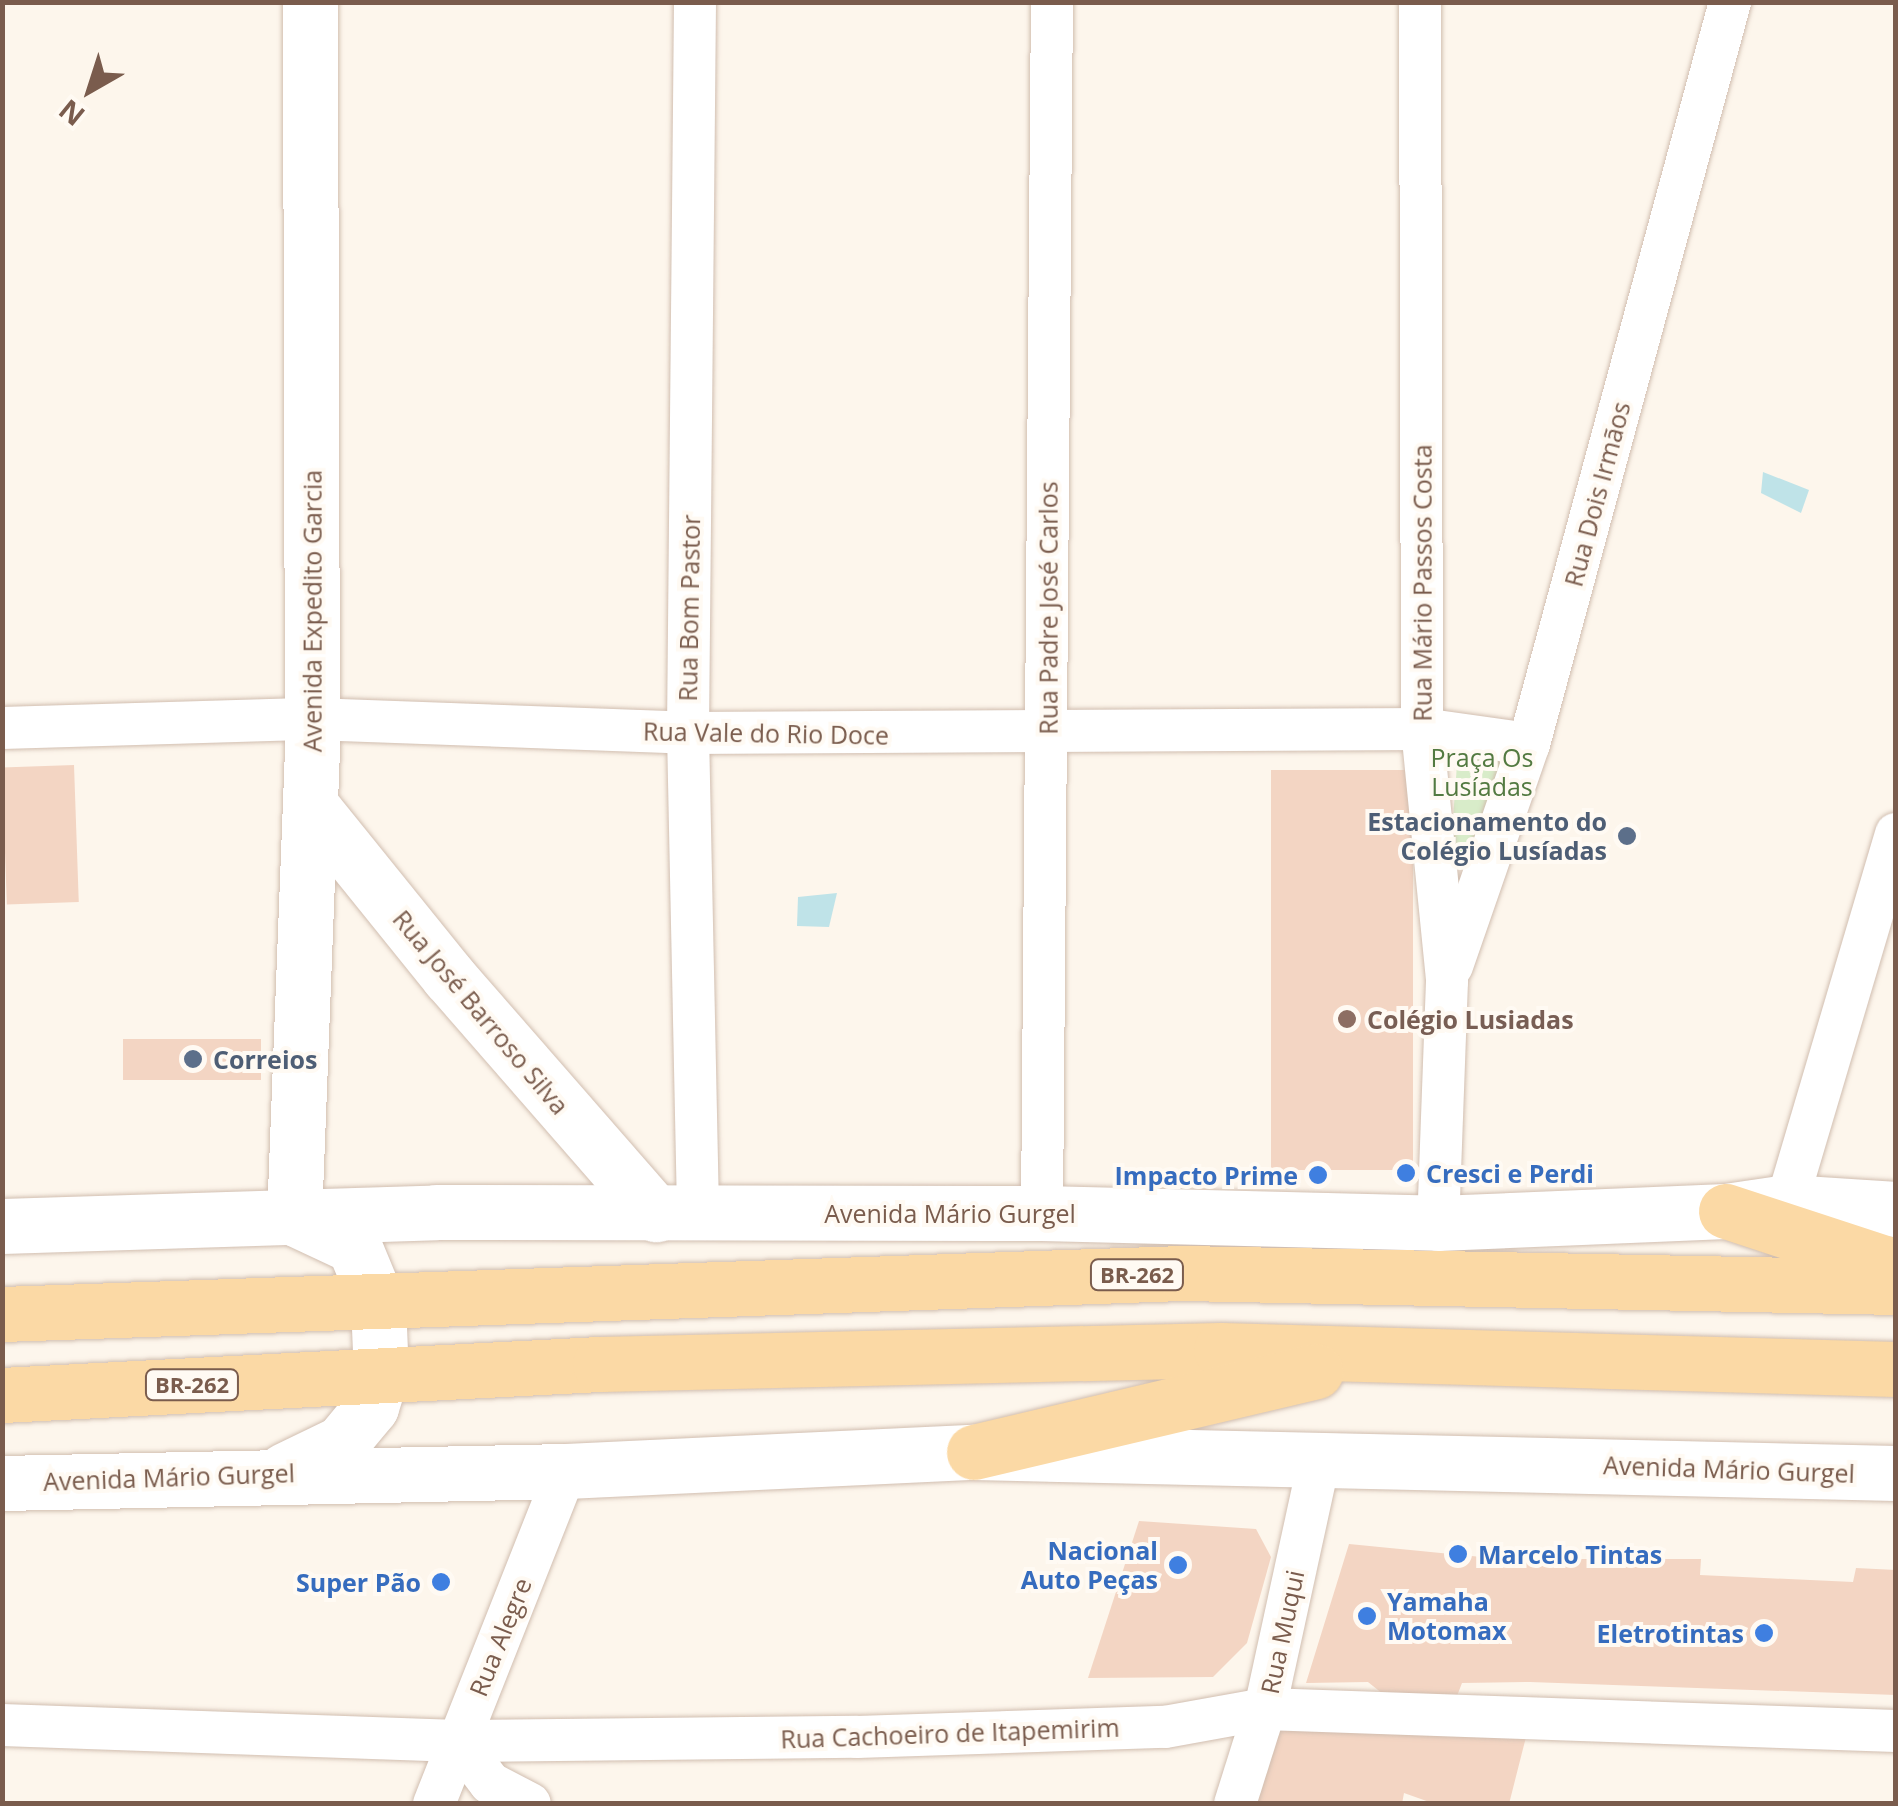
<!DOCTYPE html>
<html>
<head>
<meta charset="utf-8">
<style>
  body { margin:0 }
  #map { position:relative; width:1898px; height:1806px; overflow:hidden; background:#fdf6ec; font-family:"Open Sans",sans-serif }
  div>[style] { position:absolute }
  .green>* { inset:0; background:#d8ecc9 }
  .water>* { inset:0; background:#bfe3e8 }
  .building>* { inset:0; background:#f3d5c3; transform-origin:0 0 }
  .roads { filter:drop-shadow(0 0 2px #d1beb0) drop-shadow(0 0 2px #d1beb0) }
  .minor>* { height:42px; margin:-21px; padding:0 21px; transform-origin:21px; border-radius:21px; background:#fff }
  .secondary>* { height:55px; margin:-27.5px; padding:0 27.5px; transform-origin:27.5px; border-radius:27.5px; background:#fff }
  .primary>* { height:55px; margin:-27.5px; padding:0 27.5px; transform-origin:27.5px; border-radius:27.5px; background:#fbd9a5 }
  .dots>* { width:28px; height:28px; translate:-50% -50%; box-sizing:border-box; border:5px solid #fffaf3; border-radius:50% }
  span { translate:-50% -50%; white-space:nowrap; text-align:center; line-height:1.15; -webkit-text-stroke:8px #fffaf3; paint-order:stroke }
  .shield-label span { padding:2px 8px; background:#fffaf3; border:2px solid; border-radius:8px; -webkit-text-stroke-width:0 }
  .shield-label { font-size:22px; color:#7a5c4d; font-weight:700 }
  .street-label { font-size:25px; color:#7a5c4d }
  .park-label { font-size:25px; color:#537a41 }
  .service-label { font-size:25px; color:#4e5e75; font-weight:700 }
  .right { translate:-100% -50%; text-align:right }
  .left { translate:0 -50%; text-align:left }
  .education-label { font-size:25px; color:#785e54; font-weight:700 }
  .shop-label { font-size:25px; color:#366cbe; font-weight:700 }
  .frame { position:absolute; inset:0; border:5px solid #7a5c4d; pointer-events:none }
  .north { position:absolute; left:40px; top:40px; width:100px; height:100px; -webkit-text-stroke:8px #fffaf3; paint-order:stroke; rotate:219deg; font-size:28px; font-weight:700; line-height:40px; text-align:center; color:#7a5c4d }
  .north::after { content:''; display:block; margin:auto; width:35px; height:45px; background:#7a5c4d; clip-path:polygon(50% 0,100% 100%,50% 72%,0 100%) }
</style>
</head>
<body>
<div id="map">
  <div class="green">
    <div style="clip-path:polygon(1506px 749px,1465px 865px,1450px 859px,1458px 751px)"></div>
  </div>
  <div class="water">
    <div style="clip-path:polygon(1763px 472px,1809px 490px,1801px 513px,1761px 493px)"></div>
    <div style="clip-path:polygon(837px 893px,829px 927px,797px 926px,798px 897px)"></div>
  </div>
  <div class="building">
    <div style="left:74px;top:765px;width:137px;height:72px;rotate:88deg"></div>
    <div style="left:1413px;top:770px;width:400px;height:142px;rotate:90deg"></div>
    <div style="left:123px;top:1039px;width:138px;height:41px"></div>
    <div style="clip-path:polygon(1139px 1521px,1256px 1529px,1271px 1557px,1247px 1643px,1213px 1677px,1088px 1678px)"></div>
    <div style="clip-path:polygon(1349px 1544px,1502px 1559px,1701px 1559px,1700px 1575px,1853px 1582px,1856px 1568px,1896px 1570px,1896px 1695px,1530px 1682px,1462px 1683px,1457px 1696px,1383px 1694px,1368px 1682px,1306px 1683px)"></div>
    <div style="clip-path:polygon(1279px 1723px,1526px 1737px,1509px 1804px,1435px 1804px,1404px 1793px,1402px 1804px,1255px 1804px)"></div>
  </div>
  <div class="roads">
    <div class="minor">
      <div style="left:695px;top:2px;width:731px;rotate:90.55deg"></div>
      <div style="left:688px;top:733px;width:480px;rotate:88.8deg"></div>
      <div style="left:1420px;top:2px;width:727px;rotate:89.84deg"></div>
      <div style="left:1422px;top:729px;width:253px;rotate:84.3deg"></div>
      <div style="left:1447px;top:981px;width:242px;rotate:92.1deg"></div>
      <div style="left:2px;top:728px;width:310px;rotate:-1.7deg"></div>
      <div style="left:312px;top:719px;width:376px;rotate:2.1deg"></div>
      <div style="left:688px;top:733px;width:734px;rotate:-0.31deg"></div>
      <div style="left:1422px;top:729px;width:108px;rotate:8deg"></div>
      <div style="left:1452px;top:966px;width:235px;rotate:-70.9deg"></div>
      <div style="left:1529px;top:744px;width:769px;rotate:-74.84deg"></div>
      <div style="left:1787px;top:1202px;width:384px;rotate:-73.5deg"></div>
      <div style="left:1042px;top:1213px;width:1211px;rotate:-89.53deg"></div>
      <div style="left:2px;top:1725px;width:456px;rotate:2deg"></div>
      <div style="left:458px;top:1741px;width:399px;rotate:-0.6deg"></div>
      <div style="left:857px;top:1737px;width:308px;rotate:-1.9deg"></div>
      <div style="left:1165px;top:1727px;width:102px;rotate:-10.2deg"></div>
      <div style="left:1265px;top:1709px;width:631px;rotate:2deg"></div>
      <div style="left:458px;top:1741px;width:53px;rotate:52.7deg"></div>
      <div style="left:490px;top:1783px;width:45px;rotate:27.7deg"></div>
      <div style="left:434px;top:1804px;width:358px;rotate:-68.4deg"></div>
      <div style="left:1235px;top:1804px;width:100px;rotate:-72.5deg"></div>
      <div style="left:1265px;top:1709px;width:258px;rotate:-77.7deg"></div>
    </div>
    <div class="secondary">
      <div style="left:311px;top:806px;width:220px;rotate:51.1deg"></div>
      <div style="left:449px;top:977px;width:315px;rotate:48.9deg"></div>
      <div style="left:294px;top:1218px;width:477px;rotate:-87.8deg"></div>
      <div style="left:312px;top:741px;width:739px;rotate:-90.16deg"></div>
      <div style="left:2px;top:1226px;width:434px;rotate:-1.8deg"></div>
      <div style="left:436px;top:1212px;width:606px;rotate:0.09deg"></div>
      <div style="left:1042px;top:1213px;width:396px;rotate:1.4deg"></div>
      <div style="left:1438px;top:1223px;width:288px;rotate:-2.4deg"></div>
      <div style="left:1726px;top:1211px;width:62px;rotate:-8.4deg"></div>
      <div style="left:1787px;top:1202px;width:109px;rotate:3.7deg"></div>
      <div style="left:285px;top:1470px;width:62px;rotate:-25.7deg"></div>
      <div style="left:341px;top:1443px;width:47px;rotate:-50.2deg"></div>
      <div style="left:371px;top:1407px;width:34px;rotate:-73deg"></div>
      <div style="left:381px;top:1375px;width:71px;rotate:-92.4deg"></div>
      <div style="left:378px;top:1304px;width:63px;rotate:-112.5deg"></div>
      <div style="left:354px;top:1246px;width:66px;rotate:-155deg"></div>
      <div style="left:2px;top:1483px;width:564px;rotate:-1.22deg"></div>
      <div style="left:566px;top:1471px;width:408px;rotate:-2.7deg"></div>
      <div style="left:974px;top:1452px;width:922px;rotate:1.3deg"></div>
    </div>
    <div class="primary">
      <div style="left:1726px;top:1211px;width:179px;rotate:18.2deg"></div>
      <div style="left:2px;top:1314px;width:1182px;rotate:-1.99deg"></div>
      <div style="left:1183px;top:1273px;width:713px;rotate:1.12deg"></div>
      <div style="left:2px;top:1395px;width:599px;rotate:-2.97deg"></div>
      <div style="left:600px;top:1364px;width:621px;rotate:-1.29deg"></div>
      <div style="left:1221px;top:1350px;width:675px;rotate:1.61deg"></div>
      <div style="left:974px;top:1452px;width:351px;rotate:-13.3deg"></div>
    </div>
  </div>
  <div class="dots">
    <div style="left:1627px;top:836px;background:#5c6f8a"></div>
    <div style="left:1347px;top:1019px;background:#8d6e63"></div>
    <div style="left:193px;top:1059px;background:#5c6f8a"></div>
    <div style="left:1406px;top:1173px;background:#3f7fe0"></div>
    <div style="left:1318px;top:1175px;background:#3f7fe0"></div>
    <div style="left:1458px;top:1554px;background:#3f7fe0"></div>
    <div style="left:1178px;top:1565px;background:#3f7fe0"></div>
    <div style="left:441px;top:1582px;background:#3f7fe0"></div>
    <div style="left:1367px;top:1616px;background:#3f7fe0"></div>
    <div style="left:1764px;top:1633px;background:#3f7fe0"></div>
  </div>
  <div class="shield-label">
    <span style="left:1137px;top:1275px">BR-262</span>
    <span style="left:192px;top:1385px">BR-262</span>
  </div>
  <div class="street-label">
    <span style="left:1597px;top:494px;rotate:-75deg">Rua Dois Irmãos</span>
    <span style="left:1422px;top:583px;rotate:-90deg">Rua Mário Passos Costa</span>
    <span style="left:689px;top:608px;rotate:-89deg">Rua Bom Pastor</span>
    <span style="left:1048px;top:608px;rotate:-90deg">Rua Padre José Carlos</span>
    <span style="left:312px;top:611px;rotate:-90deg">Avenida Expedito Garcia</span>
    <span style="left:766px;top:733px;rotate:1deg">Rua Vale do Rio Doce</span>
    <span style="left:481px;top:1012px;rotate:50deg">Rua José Barroso Silva</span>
    <span style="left:950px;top:1213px">Avenida Mário Gurgel</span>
    <span style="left:1729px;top:1469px;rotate:2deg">Avenida Mário Gurgel</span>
    <span style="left:169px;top:1477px;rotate:-2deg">Avenida Mário Gurgel</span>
    <span style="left:1282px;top:1632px;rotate:-78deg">Rua Muqui</span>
    <span style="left:500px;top:1637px;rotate:-68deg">Rua Alegre</span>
    <span style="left:950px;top:1733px;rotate:-2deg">Rua Cachoeiro de Itapemirim</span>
  </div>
  <div class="park-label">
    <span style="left:1482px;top:772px">Praça Os<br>Lusíadas</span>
  </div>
  <div class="service-label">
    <span class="right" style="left:1607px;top:836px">Estacionamento do<br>Colégio Lusíadas</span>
    <span class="left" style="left:213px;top:1059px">Correios</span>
  </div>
  <div class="education-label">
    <span class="left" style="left:1367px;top:1019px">Colégio Lusiadas</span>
  </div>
  <div class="shop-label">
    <span class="left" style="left:1426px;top:1173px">Cresci e Perdi</span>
    <span class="right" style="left:1298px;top:1175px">Impacto Prime</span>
    <span class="right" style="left:1158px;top:1565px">Nacional<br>Auto Peças</span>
    <span class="left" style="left:1478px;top:1554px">Marcelo Tintas</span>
    <span class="right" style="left:421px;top:1582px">Super Pão</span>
    <span class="left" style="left:1387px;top:1616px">Yamaha<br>Motomax</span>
    <span class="right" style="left:1744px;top:1633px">Eletrotintas</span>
  </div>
  <div class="frame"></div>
  <div class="north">N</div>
</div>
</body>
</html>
